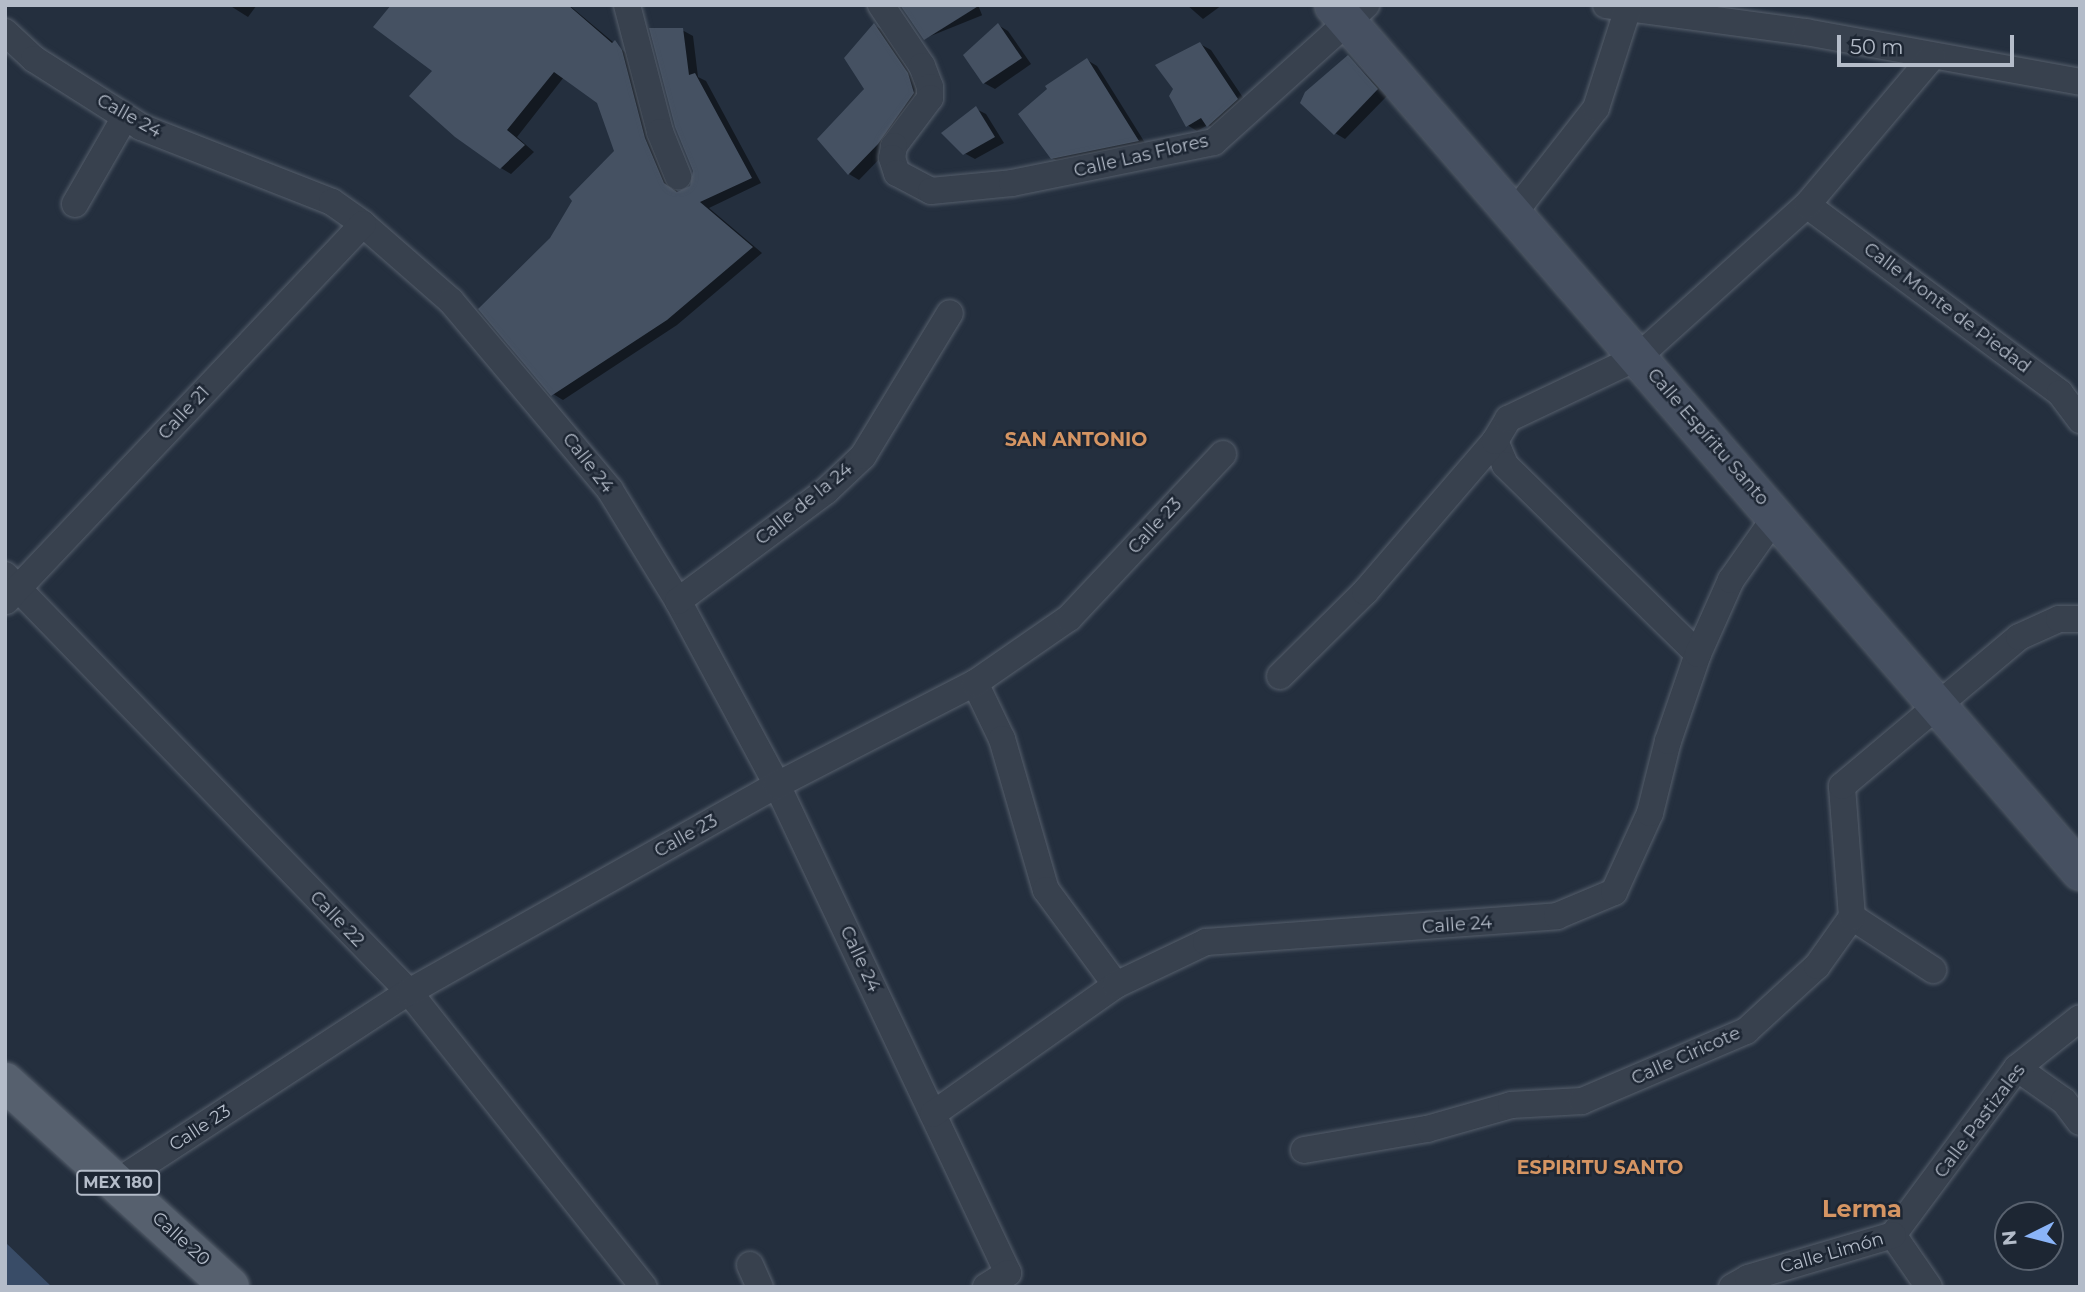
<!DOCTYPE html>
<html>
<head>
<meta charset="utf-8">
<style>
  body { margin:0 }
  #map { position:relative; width:2085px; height:1292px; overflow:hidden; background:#242f3e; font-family:Montserrat,sans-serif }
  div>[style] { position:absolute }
  .water>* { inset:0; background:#394c67 }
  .shadow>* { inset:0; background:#0007; transform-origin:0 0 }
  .building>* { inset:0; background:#455162 }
  .roads { filter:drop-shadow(0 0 2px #565f6c) drop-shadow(0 0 2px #565f6c) }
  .street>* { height:26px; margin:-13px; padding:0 13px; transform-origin:13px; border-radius:13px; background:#38414e }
  .secondary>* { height:37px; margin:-18.5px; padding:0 18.5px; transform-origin:18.5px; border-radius:18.5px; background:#465061 }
  .primary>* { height:38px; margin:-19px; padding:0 19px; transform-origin:19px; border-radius:19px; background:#56606e }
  span { translate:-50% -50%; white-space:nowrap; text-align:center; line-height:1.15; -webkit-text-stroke:5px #1d2633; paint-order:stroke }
  .shield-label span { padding:2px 5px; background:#1d2633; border:2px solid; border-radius:5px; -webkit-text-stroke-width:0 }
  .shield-label { font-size:16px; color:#b4bcc9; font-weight:700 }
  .street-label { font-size:18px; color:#b4bcc9 }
  .neighbourhood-label { font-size:19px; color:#d59563; font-weight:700 }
  .district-label { font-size:24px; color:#d59563; font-weight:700 }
  .frame { position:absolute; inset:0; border:7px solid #b4bcc9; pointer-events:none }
  .north { position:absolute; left:1994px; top:1201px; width:70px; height:70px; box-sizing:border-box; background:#1d2633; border:2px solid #59626f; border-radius:50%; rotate:264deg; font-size:19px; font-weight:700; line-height:28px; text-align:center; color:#b4bcc9 }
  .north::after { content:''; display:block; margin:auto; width:24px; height:32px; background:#8ab4f8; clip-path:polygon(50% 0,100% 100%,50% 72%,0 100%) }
  .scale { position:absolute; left:1837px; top:35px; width:177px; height:32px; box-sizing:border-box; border:4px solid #b4bcc9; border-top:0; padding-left:9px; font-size:21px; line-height:24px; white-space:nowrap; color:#b4bcc9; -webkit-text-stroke:5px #1d2633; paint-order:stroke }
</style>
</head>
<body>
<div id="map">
  <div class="water">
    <div style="clip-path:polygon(5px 1242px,52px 1287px,5px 1287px)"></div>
  </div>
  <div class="shadow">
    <div style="clip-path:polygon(229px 5px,257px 5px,248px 17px)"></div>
    <div style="clip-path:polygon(393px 5px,569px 5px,632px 58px,655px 145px,678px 193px,692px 187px,695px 171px,682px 30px,693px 36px,698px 77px,706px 81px,761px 183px,709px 208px,762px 253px,677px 325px,563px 400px,553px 394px,551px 239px,616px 152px,599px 102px,564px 77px,517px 137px,534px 152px,511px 174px,501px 168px)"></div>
    <div style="left:978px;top:5px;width:11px;height:63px;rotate:68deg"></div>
    <div style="clip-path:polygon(1187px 5px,1222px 5px,1203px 19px)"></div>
    <div style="clip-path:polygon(998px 25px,1008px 31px,1031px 64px,995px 89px,984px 83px)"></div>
    <div style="clip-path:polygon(875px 26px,885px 31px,924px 97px,889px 149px,859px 180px,849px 174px)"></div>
    <div style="clip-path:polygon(1200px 44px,1211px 50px,1248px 105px,1219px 131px,1208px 125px,1197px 131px,1187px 125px)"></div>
    <div style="clip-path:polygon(1349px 57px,1387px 96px,1345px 139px,1335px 133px)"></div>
    <div style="clip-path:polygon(1087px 60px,1097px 66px,1147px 146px,1063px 164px,1052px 158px)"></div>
    <div style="clip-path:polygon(976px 109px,986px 114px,1004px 143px,975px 159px,964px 153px)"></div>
  </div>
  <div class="building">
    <div style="clip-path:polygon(391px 5px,568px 5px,612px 43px,615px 40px,622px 50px,645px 138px,664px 183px,677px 192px,690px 186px,693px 171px,675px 127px,649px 28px,683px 28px,689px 75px,695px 73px,752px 178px,700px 202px,753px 247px,667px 320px,551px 396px,478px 309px,550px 238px,572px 201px,569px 197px,614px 151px,597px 103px,554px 72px,507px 130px,525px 145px,500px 169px,455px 137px,409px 96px,432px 71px,373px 27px)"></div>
    <div style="clip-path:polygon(900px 5px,980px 5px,924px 40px)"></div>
    <div style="clip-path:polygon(874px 23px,908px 73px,914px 93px,878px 144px,848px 175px,817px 139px,864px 89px,844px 58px)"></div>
    <div style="clip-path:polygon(998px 23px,1022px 58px,983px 84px,963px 55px)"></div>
    <div style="clip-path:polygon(1200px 42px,1238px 99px,1207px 127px,1201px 118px,1186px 127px,1169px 96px,1173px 89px,1155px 65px)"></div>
    <div style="clip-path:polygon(1348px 55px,1378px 89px,1334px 135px,1300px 103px,1305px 92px)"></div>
    <div style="clip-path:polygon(1087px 58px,1139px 141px,1051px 159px,1018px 114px,1047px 89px,1045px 86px)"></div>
    <div style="clip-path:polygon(976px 106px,995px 137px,963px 155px,941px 133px)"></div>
  </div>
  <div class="roads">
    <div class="street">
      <div style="left:627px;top:5px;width:131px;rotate:75.4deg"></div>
      <div style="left:660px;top:132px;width:48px;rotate:67.8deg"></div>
      <div style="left:881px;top:5px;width:73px;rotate:56.1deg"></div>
      <div style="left:922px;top:66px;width:22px;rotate:69deg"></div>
      <div style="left:930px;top:87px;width:11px;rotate:90deg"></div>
      <div style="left:930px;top:98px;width:60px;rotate:126.9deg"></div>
      <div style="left:894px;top:146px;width:12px;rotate:99deg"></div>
      <div style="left:892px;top:158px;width:16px;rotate:72deg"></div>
      <div style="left:897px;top:173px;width:38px;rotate:28deg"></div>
      <div style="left:931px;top:191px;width:81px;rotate:-5.6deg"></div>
      <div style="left:1012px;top:183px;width:206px;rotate:-11.5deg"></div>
      <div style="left:1214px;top:142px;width:205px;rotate:-42deg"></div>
      <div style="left:1606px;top:5px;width:202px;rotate:7.7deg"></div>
      <div style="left:1806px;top:32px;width:279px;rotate:10.3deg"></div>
      <div style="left:5px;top:32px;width:40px;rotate:43deg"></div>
      <div style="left:34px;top:59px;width:127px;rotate:32.4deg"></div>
      <div style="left:141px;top:127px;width:205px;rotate:21.4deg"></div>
      <div style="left:332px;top:202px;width:38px;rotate:35deg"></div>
      <div style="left:363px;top:224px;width:117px;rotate:41.2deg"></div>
      <div style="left:451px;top:301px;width:247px;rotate:49.9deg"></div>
      <div style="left:610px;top:490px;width:130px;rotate:58.5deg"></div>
      <div style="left:678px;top:601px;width:209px;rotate:61.7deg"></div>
      <div style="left:777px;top:785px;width:540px;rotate:64.67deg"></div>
      <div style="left:1008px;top:1273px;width:26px;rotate:148deg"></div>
      <div style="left:75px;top:204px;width:100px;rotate:-60.1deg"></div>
      <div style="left:1807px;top:205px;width:315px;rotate:36.6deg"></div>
      <div style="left:2060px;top:393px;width:34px;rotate:53deg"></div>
      <div style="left:1514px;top:213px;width:133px;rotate:-52deg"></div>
      <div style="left:1596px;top:108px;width:108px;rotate:-72.2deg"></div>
      <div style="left:1495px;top:441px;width:26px;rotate:67deg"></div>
      <div style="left:1505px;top:465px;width:270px;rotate:44.4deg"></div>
      <div style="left:5px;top:575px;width:581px;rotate:45.91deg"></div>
      <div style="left:409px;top:992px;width:377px;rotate:51.5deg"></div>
      <div style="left:6px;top:601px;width:519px;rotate:-46.56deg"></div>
      <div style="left:678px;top:601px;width:184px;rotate:-36.6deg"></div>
      <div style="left:826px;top:491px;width:51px;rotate:-43.4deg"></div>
      <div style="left:863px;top:456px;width:167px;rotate:-58.7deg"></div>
      <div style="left:1280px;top:676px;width:120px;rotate:-44.7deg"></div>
      <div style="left:1365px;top:592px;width:199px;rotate:-49.3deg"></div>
      <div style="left:1495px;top:441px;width:26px;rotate:-59deg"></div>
      <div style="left:1508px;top:419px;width:144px;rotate:-25.5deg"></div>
      <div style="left:1638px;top:357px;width:227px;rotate:-42deg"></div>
      <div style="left:1807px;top:205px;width:194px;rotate:-49.8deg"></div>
      <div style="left:975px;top:683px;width:62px;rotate:64.3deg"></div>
      <div style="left:1002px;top:739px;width:157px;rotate:73.8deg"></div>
      <div style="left:1046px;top:890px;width:118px;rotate:53.6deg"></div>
      <div style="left:1852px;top:917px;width:97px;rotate:33.2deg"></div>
      <div style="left:2017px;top:1068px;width:57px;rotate:35.1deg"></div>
      <div style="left:2064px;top:1101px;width:26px;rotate:53deg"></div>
      <div style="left:933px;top:1114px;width:224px;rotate:-35.2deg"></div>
      <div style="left:1116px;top:985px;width:100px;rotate:-25.5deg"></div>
      <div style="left:1206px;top:942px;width:352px;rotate:-4.2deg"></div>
      <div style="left:1557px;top:916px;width:62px;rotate:-22.8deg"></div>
      <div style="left:1614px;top:892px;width:87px;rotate:-65.5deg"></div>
      <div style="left:1650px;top:813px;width:74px;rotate:-76deg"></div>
      <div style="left:1668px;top:741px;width:92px;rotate:-71deg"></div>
      <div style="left:1698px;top:654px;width:81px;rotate:-66deg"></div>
      <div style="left:1731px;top:580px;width:78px;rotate:-54.9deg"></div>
      <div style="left:1304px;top:1150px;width:125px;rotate:-9.7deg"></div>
      <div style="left:1427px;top:1129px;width:87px;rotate:-15.9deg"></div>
      <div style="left:1511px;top:1105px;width:71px;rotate:-3.2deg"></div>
      <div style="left:1582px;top:1101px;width:178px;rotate:-23.1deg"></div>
      <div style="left:1746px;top:1031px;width:96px;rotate:-42.5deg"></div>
      <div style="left:1817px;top:966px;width:60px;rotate:-54.5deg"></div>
      <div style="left:1852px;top:917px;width:131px;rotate:-94.4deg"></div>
      <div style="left:1842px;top:786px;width:231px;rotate:-40.1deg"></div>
      <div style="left:2019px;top:637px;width:44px;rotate:-24.2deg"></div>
      <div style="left:2059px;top:619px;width:21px"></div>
      <div style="left:117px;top:1182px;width:348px;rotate:-33.1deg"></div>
      <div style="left:409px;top:992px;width:422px;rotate:-29.4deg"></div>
      <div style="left:777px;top:785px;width:223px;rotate:-27.3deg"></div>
      <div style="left:975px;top:683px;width:114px;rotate:-34.7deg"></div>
      <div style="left:1069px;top:618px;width:225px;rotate:-46.8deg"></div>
      <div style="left:1893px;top:1235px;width:208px;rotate:-53.4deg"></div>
      <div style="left:2017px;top:1068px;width:80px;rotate:-38.4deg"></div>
      <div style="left:1893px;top:1235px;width:63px;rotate:55.3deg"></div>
      <div style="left:750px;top:1265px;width:24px;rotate:66deg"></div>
      <div style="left:1732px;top:1287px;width:18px;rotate:-29deg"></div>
      <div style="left:1748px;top:1278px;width:151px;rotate:-16.5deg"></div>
    </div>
    <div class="secondary">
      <div style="left:1333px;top:5px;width:1144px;rotate:49.22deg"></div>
    </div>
    <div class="primary">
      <div style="left:5px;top:1082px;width:304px;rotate:42.3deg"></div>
    </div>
  </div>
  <div class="shield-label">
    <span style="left:118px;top:1183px">MEX 180</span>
  </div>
  <div class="street-label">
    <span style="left:129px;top:116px;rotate:29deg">Calle 24</span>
    <span style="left:1141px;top:156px;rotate:-13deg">Calle Las Flores</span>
    <span style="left:1947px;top:308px;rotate:37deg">Calle Monte de Piedad</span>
    <span style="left:184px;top:413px;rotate:-47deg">Calle 21</span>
    <span style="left:1708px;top:437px;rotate:49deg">Calle Espíritu Santo</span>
    <span style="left:588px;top:463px;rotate:52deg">Calle 24</span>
    <span style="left:804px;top:504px;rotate:-39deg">Calle de la 24</span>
    <span style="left:1155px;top:526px;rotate:-47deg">Calle 23</span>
    <span style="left:686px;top:836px;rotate:-29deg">Calle 23</span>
    <span style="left:337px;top:919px;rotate:46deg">Calle 22</span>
    <span style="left:1457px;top:925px;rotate:-4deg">Calle 24</span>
    <span style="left:860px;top:959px;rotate:65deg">Calle 24</span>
    <span style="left:1686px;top:1056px;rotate:-24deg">Calle Ciricote</span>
    <span style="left:1980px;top:1121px;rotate:-53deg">Calle Pastizales</span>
    <span style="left:200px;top:1128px;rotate:-33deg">Calle 23</span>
    <span style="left:181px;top:1239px;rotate:42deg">Calle 20</span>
    <span style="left:1832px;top:1253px;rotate:-16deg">Calle Limón</span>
  </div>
  <div class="neighbourhood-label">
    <span style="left:1076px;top:440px">SAN ANTONIO</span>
    <span style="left:1600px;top:1168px">ESPIRITU SANTO</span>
  </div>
  <div class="district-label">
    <span style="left:1862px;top:1209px">Lerma</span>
  </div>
  <div class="frame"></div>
  <div class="north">N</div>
  <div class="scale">50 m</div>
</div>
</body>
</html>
